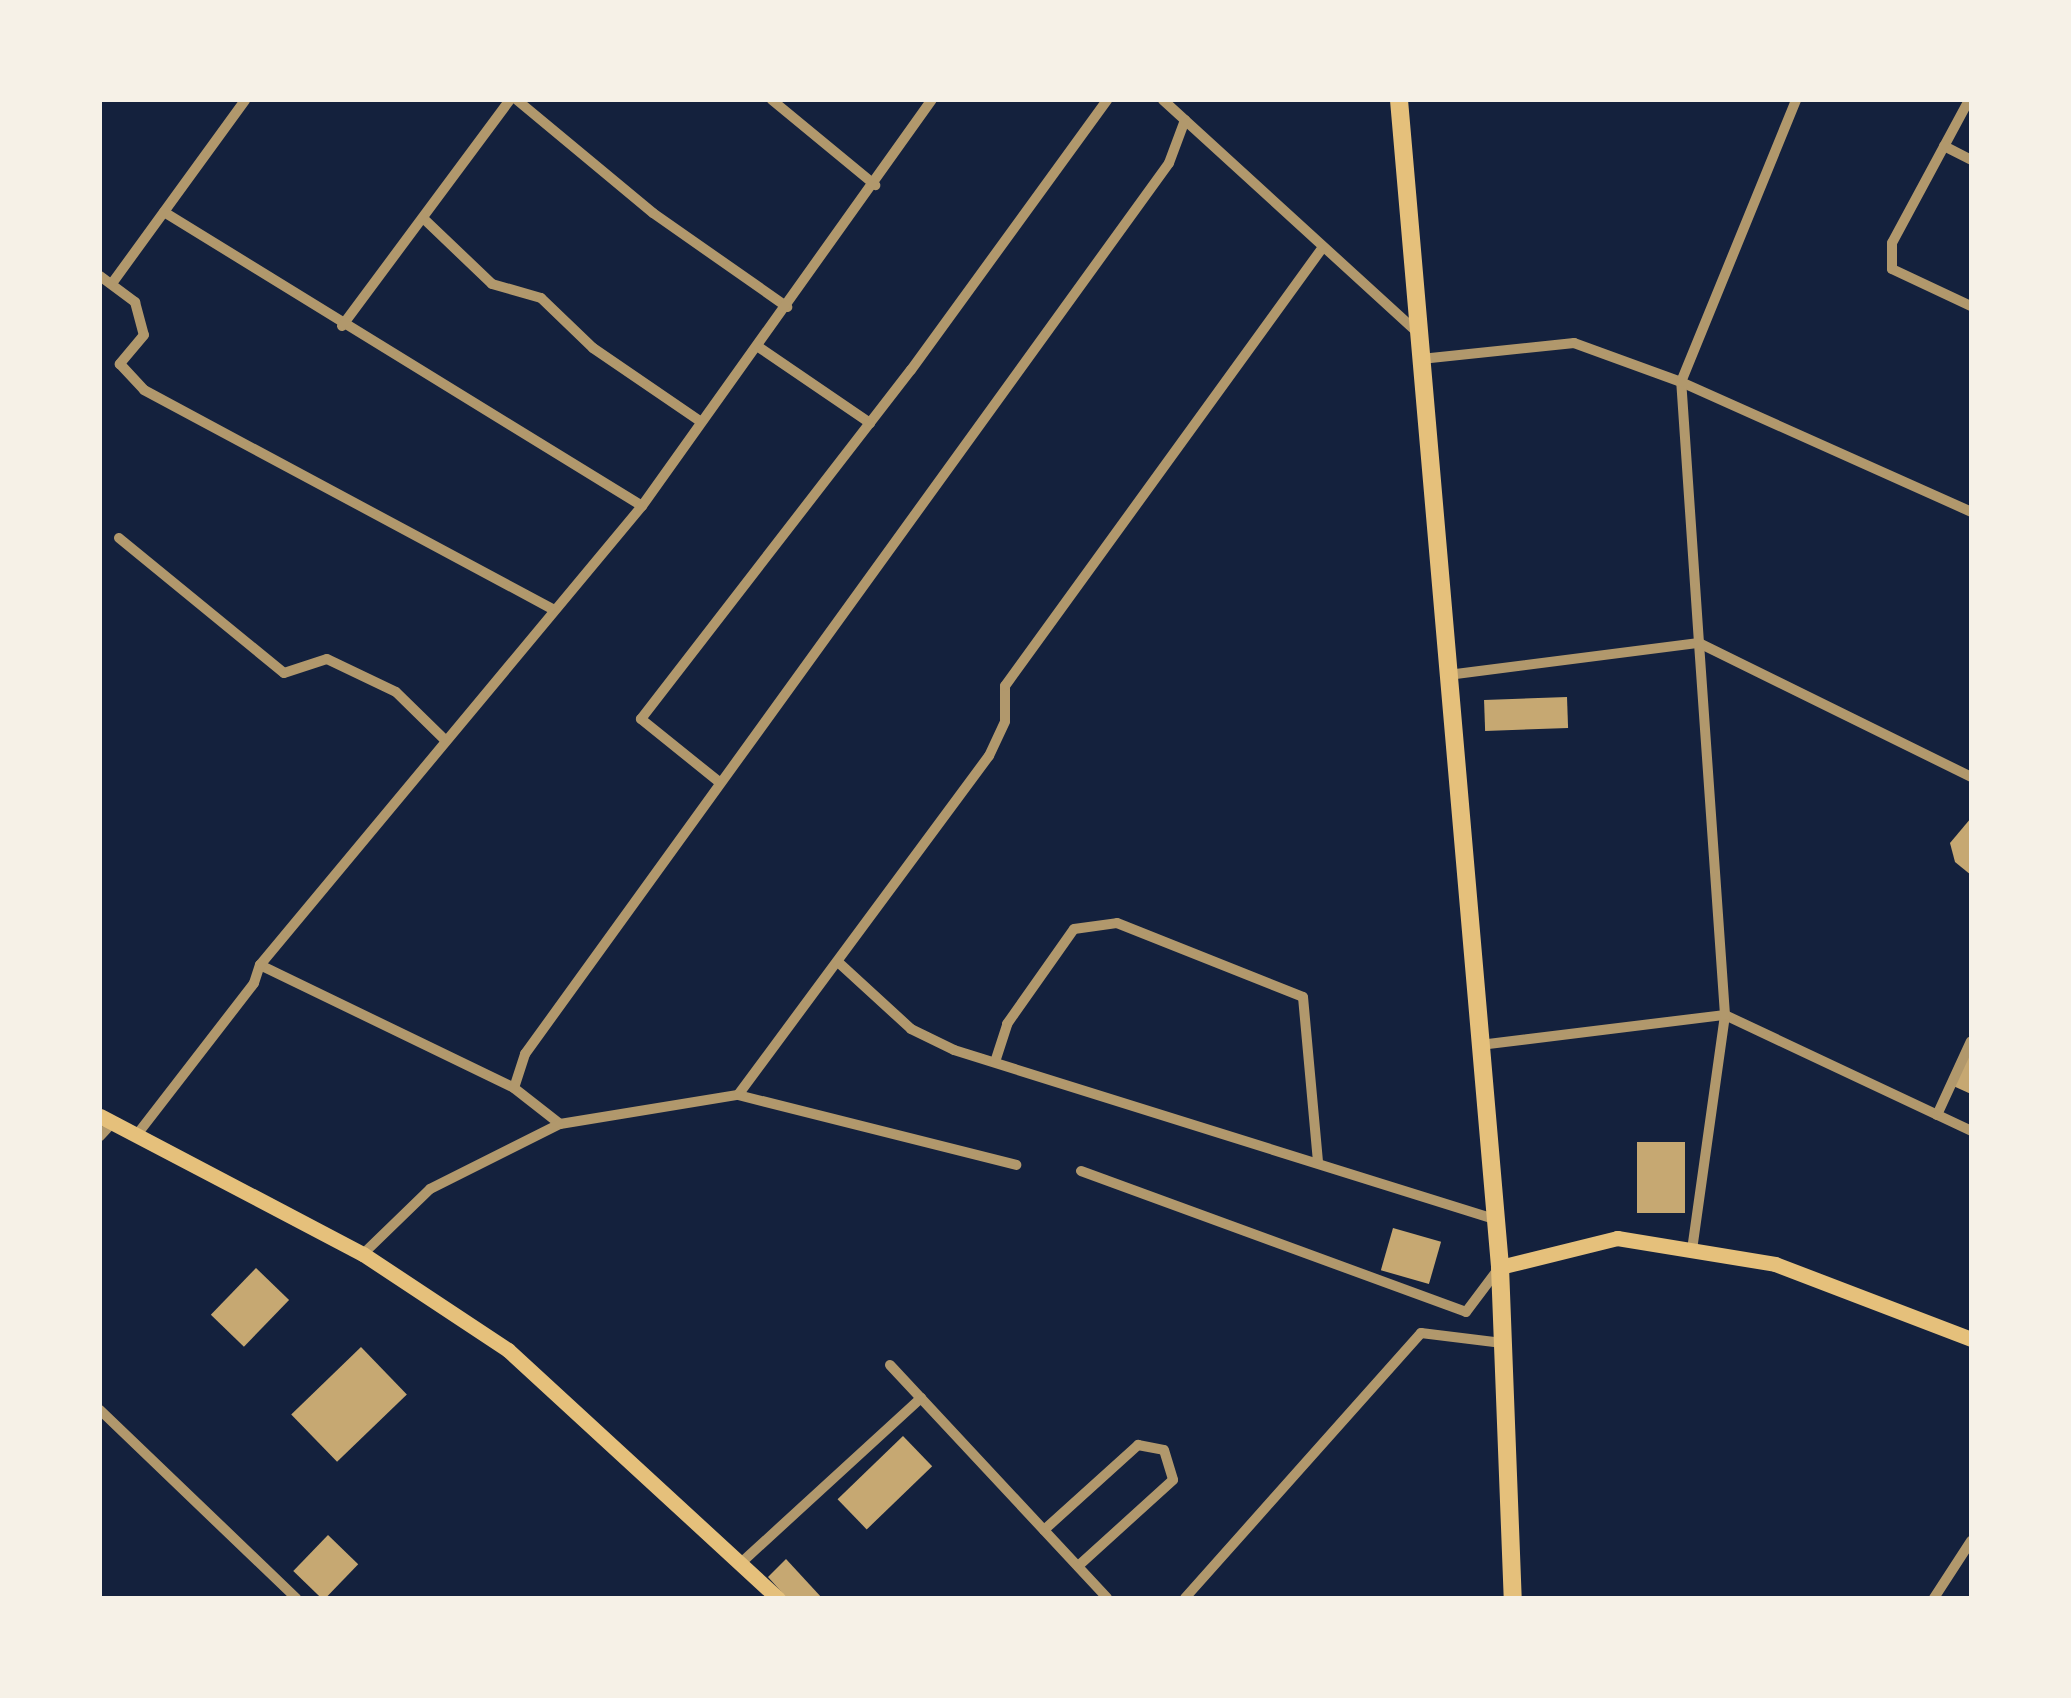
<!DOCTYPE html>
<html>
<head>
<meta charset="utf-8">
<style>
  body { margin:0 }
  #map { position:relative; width:2071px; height:1698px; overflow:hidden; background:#14213d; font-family:"Varela Round",sans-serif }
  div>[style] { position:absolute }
  .building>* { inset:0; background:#c6a872; transform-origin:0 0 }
  .minor>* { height:10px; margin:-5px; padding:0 5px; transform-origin:5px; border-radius:5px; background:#b1986c }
  .primary>* { height:15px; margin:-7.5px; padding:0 7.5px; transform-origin:7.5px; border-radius:7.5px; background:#e5c07b }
  .trunk>* { height:18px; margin:-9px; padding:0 9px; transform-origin:9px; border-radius:9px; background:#e5c07b }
  span { translate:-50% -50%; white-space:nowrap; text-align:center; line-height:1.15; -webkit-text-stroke:8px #f6f1e7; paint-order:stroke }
  .frame { position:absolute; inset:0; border:102px solid #f6f1e7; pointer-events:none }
</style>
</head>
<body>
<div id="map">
  <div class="building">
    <div style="left:1567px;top:697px;width:31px;height:83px;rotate:88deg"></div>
    <div style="clip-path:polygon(1971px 818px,1971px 875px,1955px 862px,1950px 843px)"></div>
    <div style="clip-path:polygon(1971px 1041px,1971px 1094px,1951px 1085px)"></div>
    <div style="left:1637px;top:1142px;width:48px;height:71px"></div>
    <div style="left:1393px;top:1228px;width:50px;height:44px;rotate:16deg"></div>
    <div style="left:256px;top:1268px;width:46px;height:65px;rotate:44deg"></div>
    <div style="left:361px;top:1347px;width:66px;height:97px;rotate:46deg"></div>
    <div style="left:903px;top:1436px;width:42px;height:91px;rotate:46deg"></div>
    <div style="left:328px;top:1535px;width:42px;height:50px;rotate:44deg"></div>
    <div style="clip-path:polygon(786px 1559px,822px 1598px,787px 1598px,768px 1577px)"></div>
  </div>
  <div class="minor">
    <div style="left:517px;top:100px;width:177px;rotate:39.7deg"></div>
    <div style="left:653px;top:213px;width:164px;rotate:35deg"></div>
    <div style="left:772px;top:100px;width:134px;rotate:39.5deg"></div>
    <div style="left:1163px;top:100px;width:344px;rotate:42.4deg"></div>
    <div style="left:1969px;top:100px;width:162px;rotate:118.3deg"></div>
    <div style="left:1892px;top:243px;width:26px;rotate:90deg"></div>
    <div style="left:1892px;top:269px;width:87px;rotate:25.1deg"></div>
    <div style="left:1944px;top:146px;width:30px;rotate:27deg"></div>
    <div style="left:164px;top:212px;width:561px;rotate:31.59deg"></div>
    <div style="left:423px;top:218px;width:95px;rotate:43.7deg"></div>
    <div style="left:492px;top:284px;width:51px;rotate:15.9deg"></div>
    <div style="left:541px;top:298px;width:72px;rotate:43.9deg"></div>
    <div style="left:593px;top:348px;width:130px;rotate:34.3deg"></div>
    <div style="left:100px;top:276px;width:44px;rotate:36.6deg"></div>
    <div style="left:135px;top:302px;width:34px;rotate:75deg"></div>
    <div style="left:144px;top:335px;width:38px;rotate:130deg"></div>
    <div style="left:120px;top:364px;width:35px;rotate:47deg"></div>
    <div style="left:144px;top:390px;width:465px;rotate:28.2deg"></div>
    <div style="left:113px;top:282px;width:225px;rotate:-54deg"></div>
    <div style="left:342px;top:326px;width:282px;rotate:-53.4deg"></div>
    <div style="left:757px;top:346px;width:137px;rotate:34.3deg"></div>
    <div style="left:1421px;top:359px;width:154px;rotate:-6deg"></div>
    <div style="left:1574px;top:343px;width:114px;rotate:20deg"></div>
    <div style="left:1681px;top:382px;width:318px;rotate:24.1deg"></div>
    <div style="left:119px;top:538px;width:213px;rotate:39.3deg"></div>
    <div style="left:284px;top:673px;width:45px;rotate:-18deg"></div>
    <div style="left:327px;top:659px;width:76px;rotate:25.6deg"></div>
    <div style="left:396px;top:692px;width:67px;rotate:44.4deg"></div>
    <div style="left:1699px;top:643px;width:303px;rotate:26.2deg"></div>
    <div style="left:1448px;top:675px;width:253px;rotate:-7.3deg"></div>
    <div style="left:1699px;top:643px;width:262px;rotate:-93.9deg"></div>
    <div style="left:1681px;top:382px;width:305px;rotate:-67.8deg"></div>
    <div style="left:718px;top:781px;width:99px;rotate:-141.2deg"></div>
    <div style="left:641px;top:719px;width:441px;rotate:-52.3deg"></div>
    <div style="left:911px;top:370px;width:334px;rotate:-54deg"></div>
    <div style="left:838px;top:962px;width:99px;rotate:42.5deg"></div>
    <div style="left:911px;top:1029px;width:48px;rotate:26deg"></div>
    <div style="left:954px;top:1050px;width:566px;rotate:17.38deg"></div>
    <div style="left:260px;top:965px;width:282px;rotate:25.8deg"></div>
    <div style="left:1480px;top:1045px;width:247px;rotate:-7deg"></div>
    <div style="left:1725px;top:1015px;width:272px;rotate:25.2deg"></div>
    <div style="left:995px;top:1062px;width:40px;rotate:-72deg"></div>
    <div style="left:1007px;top:1024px;width:116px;rotate:-54.8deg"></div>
    <div style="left:1074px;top:929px;width:43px;rotate:-7.9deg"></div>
    <div style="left:1117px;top:923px;width:200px;rotate:21.7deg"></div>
    <div style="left:1303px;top:997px;width:167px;rotate:84.8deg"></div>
    <div style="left:738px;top:1095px;width:422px;rotate:-53.5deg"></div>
    <div style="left:989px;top:756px;width:38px;rotate:-65deg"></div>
    <div style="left:1005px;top:721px;width:35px;rotate:-90deg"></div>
    <div style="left:1005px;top:686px;width:542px;rotate:-54.08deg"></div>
    <div style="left:1937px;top:1115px;width:81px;rotate:-65.3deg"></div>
    <div style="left:560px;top:1124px;width:58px;rotate:-142deg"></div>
    <div style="left:514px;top:1088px;width:36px;rotate:-72deg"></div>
    <div style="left:525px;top:1054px;width:1099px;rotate:-54.14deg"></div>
    <div style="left:1169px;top:163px;width:46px;rotate:-69.6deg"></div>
    <div style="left:139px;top:1132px;width:188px;rotate:-52.3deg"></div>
    <div style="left:254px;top:983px;width:19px;rotate:-72deg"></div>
    <div style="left:260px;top:965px;width:597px;rotate:-50.23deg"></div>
    <div style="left:642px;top:506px;width:499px;rotate:-54.5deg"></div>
    <div style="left:100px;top:1136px;width:19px;rotate:-47deg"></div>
    <div style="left:1081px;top:1171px;width:410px;rotate:20.1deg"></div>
    <div style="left:1466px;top:1312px;width:55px;rotate:-53.1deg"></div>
    <div style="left:1692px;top:1250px;width:237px;rotate:-82deg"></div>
    <div style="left:1725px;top:1015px;width:373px;rotate:-94deg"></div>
    <div style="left:363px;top:1254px;width:93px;rotate:-44.1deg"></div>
    <div style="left:430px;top:1189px;width:145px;rotate:-26.6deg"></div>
    <div style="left:560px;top:1124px;width:180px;rotate:-9.3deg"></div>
    <div style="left:738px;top:1095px;width:287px;rotate:14.1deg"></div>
    <div style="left:890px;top:1365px;width:318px;rotate:47deg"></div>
    <div style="left:100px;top:1410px;width:272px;rotate:43.8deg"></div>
    <div style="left:1044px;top:1530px;width:127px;rotate:-42.1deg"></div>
    <div style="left:1138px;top:1445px;width:26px;rotate:11deg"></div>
    <div style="left:1164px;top:1450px;width:31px;rotate:73deg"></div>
    <div style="left:1173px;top:1480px;width:128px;rotate:137.8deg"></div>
    <div style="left:742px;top:1562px;width:243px;rotate:-42.5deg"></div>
    <div style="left:1185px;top:1598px;width:355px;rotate:-48.3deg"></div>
    <div style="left:1421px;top:1333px;width:82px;rotate:7deg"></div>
    <div style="left:1934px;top:1598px;width:68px;rotate:-57deg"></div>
  </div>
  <div class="primary">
    <div style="left:100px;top:1116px;width:297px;rotate:27.7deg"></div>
    <div style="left:363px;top:1254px;width:174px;rotate:33.5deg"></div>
    <div style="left:508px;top:1350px;width:367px;rotate:42.6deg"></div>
    <div style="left:1500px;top:1267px;width:121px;rotate:-13.9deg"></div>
    <div style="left:1617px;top:1238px;width:160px;rotate:9.3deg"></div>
    <div style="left:1775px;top:1264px;width:210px;rotate:20.9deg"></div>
  </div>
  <div class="trunk">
    <div style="left:1399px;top:100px;width:1171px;rotate:85.05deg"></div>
    <div style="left:1500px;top:1267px;width:331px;rotate:87.8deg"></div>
  </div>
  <div class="frame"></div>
</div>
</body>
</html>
